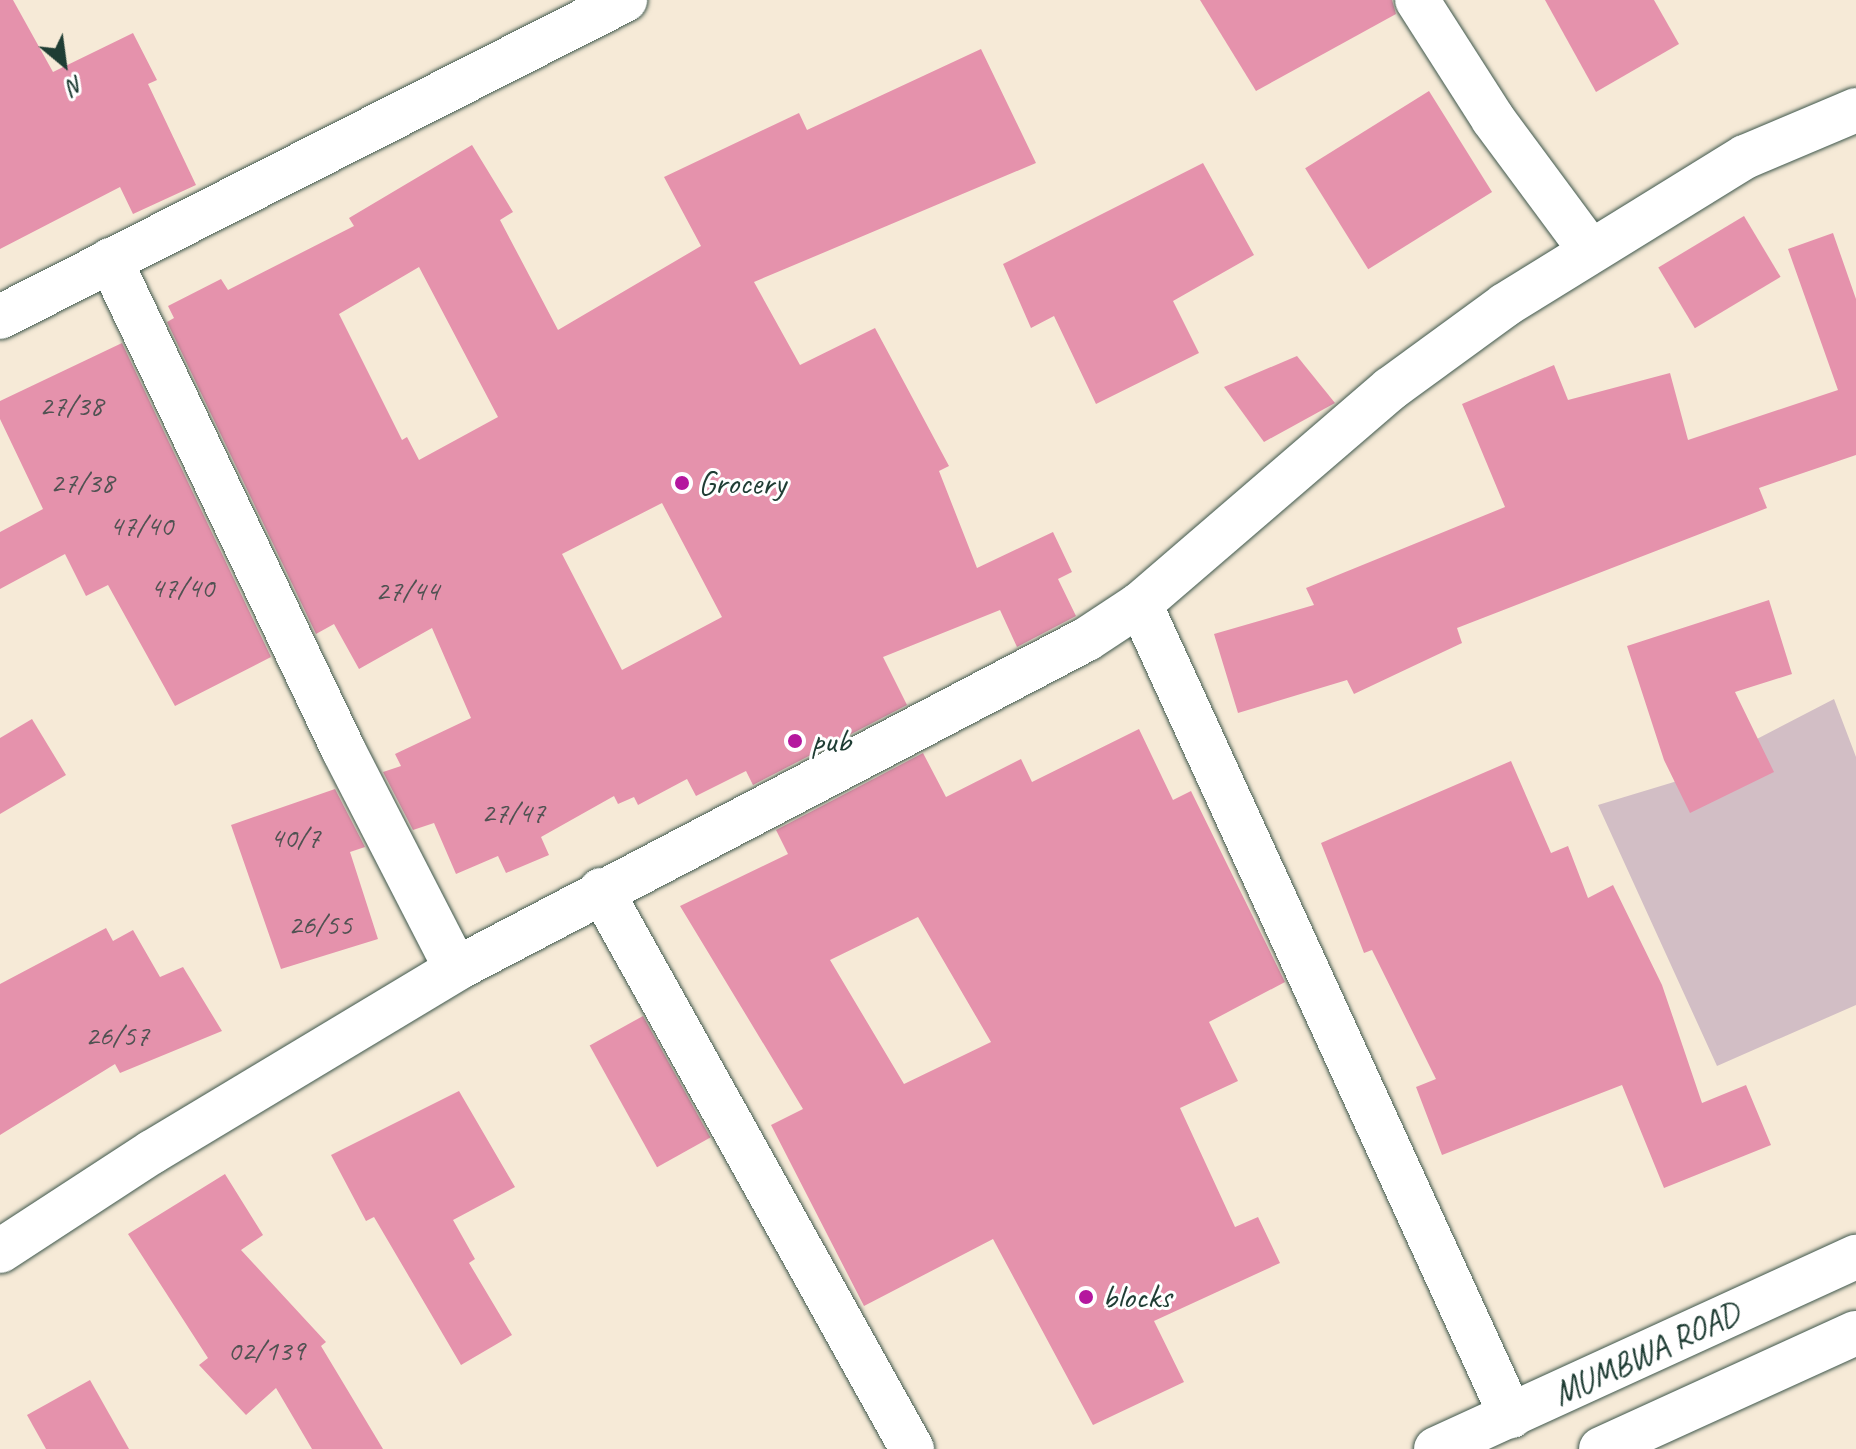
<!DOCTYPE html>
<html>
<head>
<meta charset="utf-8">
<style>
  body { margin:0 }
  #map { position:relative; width:1856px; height:1449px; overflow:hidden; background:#f6ead7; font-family:Caveat,sans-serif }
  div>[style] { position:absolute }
  .industrial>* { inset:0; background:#d2bec5 }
  .building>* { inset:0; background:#e592ac; transform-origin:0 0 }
  .roads { filter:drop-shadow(0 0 2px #3f574c) drop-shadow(0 0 2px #3f574c) }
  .minor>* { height:44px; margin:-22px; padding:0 22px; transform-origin:22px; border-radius:22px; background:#fff }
  .major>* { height:44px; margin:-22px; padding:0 22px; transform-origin:22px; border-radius:22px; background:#fff }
  .dots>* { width:22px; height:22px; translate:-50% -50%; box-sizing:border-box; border:4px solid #fff; border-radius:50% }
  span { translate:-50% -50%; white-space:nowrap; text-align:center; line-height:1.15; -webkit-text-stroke:6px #fff; paint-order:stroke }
  .number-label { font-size:30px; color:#505252 }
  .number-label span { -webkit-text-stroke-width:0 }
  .poi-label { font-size:34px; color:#1f3d34 }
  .left { translate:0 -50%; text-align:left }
  .street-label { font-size:34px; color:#1f3d34 }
  .north { position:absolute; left:24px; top:24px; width:80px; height:80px; -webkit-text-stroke:6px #fff; paint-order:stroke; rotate:151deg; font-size:22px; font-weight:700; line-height:32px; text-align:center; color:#1f3d34 }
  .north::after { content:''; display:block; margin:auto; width:28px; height:36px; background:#1f3d34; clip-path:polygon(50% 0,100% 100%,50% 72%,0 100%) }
</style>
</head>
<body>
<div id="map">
  <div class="industrial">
    <div style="clip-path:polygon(1834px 699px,1856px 757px,1856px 1005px,1717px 1066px,1598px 805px,1674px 782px)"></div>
  </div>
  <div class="building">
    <div style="clip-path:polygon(0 0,13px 0,53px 72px,133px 33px,157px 80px,148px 84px,196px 185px,133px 214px,120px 187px,0 249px)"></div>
    <div style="clip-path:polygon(1200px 0,1392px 0,1396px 14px,1256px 91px)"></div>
    <div style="clip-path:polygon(1545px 0,1654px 0,1679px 44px,1596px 92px)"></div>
    <div style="clip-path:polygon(evenodd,981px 49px,1036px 163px,754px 282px,800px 365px,875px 328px,949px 466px,939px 471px,977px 568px,1053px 532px,1072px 572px,1058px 579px,1076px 616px,1017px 647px,1000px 610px,883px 657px,907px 705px,753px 785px,746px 771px,696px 796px,687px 779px,638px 805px,634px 797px,618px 804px,614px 796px,541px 837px,549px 855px,506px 873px,498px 856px,456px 874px,434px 823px,413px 830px,383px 772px,401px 766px,395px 754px,471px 718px,432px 628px,359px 669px,334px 624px,316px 634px,167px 322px,174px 318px,168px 306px,221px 279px,228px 290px,354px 226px,349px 218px,472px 145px,513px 212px,500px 220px,558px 330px,701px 246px,664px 177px,799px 113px,807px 130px,981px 49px,419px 267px,498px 417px,419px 460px,407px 437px,402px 440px,339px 314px,419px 267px,981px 49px,662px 503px,722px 617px,622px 670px,562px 554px,662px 503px)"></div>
    <div style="left:1429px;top:91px;width:119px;height:146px;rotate:58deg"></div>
    <div style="clip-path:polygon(1203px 163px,1254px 255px,1173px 301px,1199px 353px,1096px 404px,1054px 316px,1031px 328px,1003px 264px)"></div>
    <div style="left:1744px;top:216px;width:71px;height:100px;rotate:59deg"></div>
    <div style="clip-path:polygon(1833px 233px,1856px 299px,1856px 455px,1759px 488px,1767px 508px,1457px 628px,1462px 643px,1354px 694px,1347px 680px,1238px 713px,1214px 634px,1314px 605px,1306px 588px,1505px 507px,1462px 404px,1554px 365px,1568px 400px,1670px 373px,1688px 440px,1838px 390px,1788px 249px)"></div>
    <div style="clip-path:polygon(122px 343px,271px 657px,175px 706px,108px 585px,86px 596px,65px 554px,0 589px,0 532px,43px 509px,0 419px,0 401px)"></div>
    <div style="clip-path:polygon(1297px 356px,1335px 403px,1264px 442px,1224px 387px)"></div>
    <div style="clip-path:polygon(1769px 600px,1792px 674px,1735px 692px,1774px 772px,1690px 813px,1664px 760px,1627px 646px)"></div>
    <div style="clip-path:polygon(32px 719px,66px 775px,0 814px,0 738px)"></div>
    <div style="clip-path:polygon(evenodd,1139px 729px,1173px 800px,1191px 791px,1285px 982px,1209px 1022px,1238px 1081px,1180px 1108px,1235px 1227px,1258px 1217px,1280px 1263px,1154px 1321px,1184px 1382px,1093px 1425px,993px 1239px,864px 1306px,771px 1125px,803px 1109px,680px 906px,788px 854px,776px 830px,923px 753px,946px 797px,1021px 759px,1032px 782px,1139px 729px,918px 917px,991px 1042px,904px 1084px,830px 960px,918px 917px)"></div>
    <div style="clip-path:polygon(1511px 761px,1551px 853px,1568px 846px,1588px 898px,1613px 885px,1662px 985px,1702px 1103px,1746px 1085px,1771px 1145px,1664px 1188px,1622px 1085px,1442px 1155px,1416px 1087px,1436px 1079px,1372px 950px,1364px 953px,1321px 843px)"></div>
    <div style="clip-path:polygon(335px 789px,365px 847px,350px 852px,378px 939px,281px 969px,231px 825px)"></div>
    <div style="clip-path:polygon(106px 928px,113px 941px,133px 930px,160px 977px,183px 967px,222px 1031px,120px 1073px,115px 1064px,0 1135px,0 984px)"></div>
    <div style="left:643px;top:1016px;width:139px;height:61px;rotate:61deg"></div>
    <div style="clip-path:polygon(459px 1091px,515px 1187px,453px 1220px,475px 1259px,469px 1263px,512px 1335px,461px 1365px,374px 1217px,366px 1221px,331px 1155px)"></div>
    <div style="clip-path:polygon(225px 1174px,263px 1235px,241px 1250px,326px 1342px,321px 1346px,383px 1449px,312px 1449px,276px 1388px,246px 1415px,199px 1365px,208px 1358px,128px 1234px)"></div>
    <div style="clip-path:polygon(90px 1380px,129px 1449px,46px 1449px,27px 1415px)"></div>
  </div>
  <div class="roads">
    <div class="minor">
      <div style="left:1417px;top:0;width:141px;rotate:57.4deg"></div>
      <div style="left:1493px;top:119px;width:163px;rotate:53.5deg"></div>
      <div style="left:110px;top:260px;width:544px;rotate:64.52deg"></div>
      <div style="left:344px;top:751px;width:245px;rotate:62.8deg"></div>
      <div style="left:0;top:317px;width:701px;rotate:-26.89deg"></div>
      <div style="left:1140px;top:604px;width:893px;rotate:65.44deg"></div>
      <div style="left:601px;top:890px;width:640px;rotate:60.91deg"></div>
      <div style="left:0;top:1251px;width:181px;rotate:-33.1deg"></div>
      <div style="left:152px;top:1152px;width:355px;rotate:-31deg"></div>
      <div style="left:456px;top:969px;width:712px;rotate:-27.61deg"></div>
      <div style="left:1087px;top:639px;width:64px;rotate:-33.4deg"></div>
      <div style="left:1140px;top:604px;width:330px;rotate:-40.7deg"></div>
      <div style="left:1390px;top:389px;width:142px;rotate:-36.1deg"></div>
      <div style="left:1505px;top:305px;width:282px;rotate:-31.7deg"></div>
      <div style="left:1745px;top:157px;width:121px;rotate:-22.9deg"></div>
    </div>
    <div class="major">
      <div style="left:1436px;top:1449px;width:462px;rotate:-24.6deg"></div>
      <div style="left:1601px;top:1449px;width:280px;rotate:-24.5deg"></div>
    </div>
  </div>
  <div class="dots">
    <div style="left:682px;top:483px;background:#b5179e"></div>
    <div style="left:795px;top:741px;background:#b5179e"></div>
    <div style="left:1086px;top:1297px;background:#b5179e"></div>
  </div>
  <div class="number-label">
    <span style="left:71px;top:405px">27/38</span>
    <span style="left:82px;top:482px">27/38</span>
    <span style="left:141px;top:525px">47/40</span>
    <span style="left:182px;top:587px">47/40</span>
    <span style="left:407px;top:590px">27/44</span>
    <span style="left:513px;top:812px">27/47</span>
    <span style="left:295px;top:837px">40/7</span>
    <span style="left:320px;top:924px">26/55</span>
    <span style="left:117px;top:1035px">26/57</span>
    <span style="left:266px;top:1350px">02/139</span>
  </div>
  <div class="poi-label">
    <span class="left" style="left:698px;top:483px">Grocery</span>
    <span class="left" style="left:811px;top:741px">pub</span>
    <span class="left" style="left:1102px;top:1297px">blocks</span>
  </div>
  <div class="street-label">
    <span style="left:1646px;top:1353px;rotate:-25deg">MUMBWA ROAD</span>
  </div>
  <div class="north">N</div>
</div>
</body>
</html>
